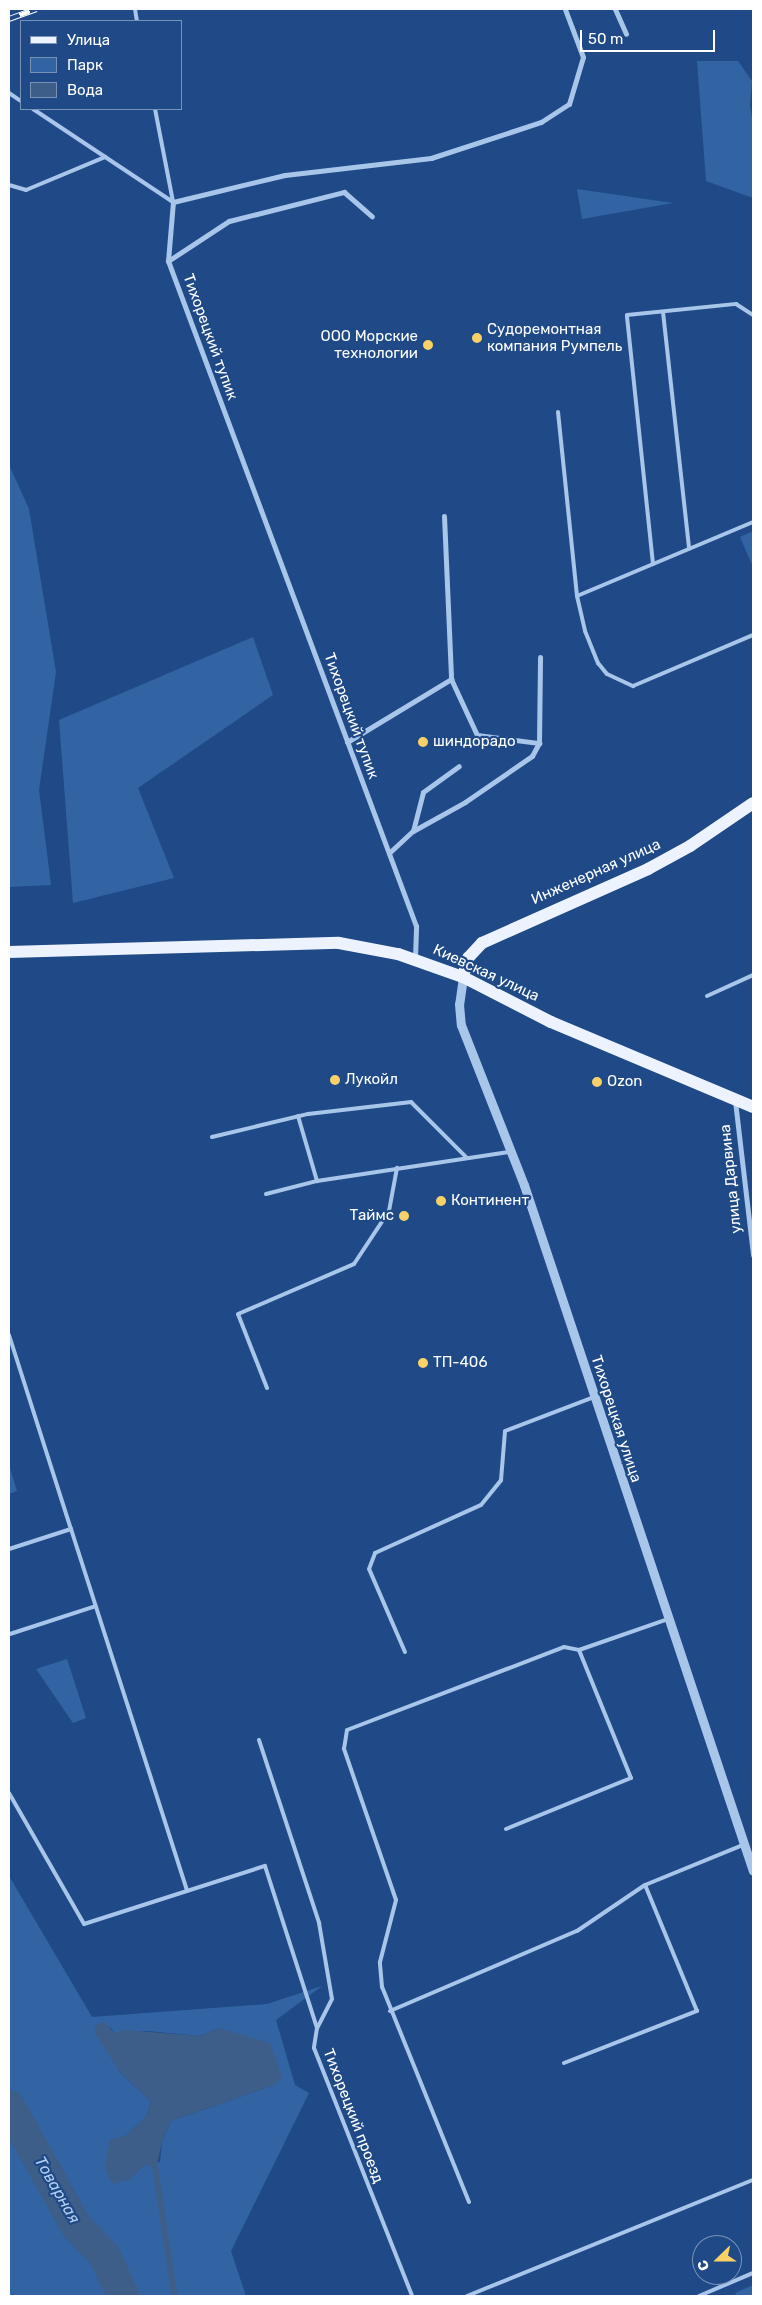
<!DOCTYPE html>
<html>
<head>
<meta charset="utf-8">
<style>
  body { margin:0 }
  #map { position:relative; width:762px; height:2305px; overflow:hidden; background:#1f4a87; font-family:Rubik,sans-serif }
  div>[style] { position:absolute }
  .green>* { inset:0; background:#3264a4 }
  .water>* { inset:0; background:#3e5e8a }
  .stream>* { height:5.5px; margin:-2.75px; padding:0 2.75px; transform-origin:2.75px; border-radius:2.75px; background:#3e5e8a }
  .river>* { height:32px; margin:-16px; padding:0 16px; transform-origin:16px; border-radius:16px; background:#3e5e8a }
  .service>* { height:4px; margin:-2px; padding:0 2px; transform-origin:2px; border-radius:2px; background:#a8c5ea }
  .minor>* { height:5px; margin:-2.5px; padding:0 2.5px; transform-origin:2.5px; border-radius:2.5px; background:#a8c5ea }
  .tertiary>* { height:9px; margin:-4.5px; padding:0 4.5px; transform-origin:4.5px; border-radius:4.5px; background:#a8c5ea }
  .primary>* { height:12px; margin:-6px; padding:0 6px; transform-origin:6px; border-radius:6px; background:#ecf3fe }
  .rail>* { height:5.5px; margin-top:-2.75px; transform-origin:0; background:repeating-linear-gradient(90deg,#1f4a87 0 11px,#fff 0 22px); box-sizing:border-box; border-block:1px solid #fff }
  .dots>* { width:14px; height:14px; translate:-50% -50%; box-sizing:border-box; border:2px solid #1f4a87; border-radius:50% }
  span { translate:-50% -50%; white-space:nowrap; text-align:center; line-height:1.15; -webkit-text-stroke:4.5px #1f4a87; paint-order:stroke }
  .poi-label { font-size:15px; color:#fff }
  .left { translate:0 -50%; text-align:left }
  .right { translate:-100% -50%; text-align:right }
  .street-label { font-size:15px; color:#fff }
  .water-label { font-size:16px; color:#b3cff2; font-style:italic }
  .frame { position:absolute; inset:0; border:10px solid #fff; pointer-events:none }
  .legend { position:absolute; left:20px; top:20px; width:162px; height:90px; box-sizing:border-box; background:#1f4a87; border:1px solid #7992b7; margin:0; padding:6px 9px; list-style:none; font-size:15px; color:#fff }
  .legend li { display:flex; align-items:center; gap:10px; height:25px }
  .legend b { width:25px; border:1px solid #7992b7 }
  .north { position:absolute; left:692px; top:2235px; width:50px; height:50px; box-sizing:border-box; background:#1f4a87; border:1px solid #7992b7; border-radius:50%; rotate:248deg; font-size:14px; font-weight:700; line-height:20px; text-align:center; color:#fff }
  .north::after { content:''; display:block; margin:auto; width:18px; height:22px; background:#f9d167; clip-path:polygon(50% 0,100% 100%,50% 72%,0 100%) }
  .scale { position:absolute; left:580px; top:30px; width:135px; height:22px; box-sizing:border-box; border:2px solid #fff; border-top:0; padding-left:6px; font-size:15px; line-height:18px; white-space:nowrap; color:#fff; -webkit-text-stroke:4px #1f4a87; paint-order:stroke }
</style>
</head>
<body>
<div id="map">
  <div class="green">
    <div style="clip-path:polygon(697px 61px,738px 61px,752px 81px,750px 105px,753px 124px,753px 198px,706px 181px)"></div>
    <div style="clip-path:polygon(577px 189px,673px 203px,582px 219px)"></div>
    <div style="clip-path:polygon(9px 465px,29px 509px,56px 672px,39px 790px,51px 885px,9px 887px)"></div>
    <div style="clip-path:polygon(753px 531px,753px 567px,740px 537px)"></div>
    <div style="clip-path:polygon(253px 637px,273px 695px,138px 788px,174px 878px,73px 903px,59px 720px)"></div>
    <div style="clip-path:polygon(9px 1465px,17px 1491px,9px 1494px)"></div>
    <div style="clip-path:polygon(67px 1659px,86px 1718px,73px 1723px,36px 1669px)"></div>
    <div style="clip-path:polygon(evenodd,9px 1876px,92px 2017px,267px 2004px,322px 1986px,276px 2020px,295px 2085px,309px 2093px,231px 2251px,246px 2296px,9px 2296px,9px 1876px,110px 2026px,114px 2033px,147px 2031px,200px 2036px,219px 2028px,274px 2085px,171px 2121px,162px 2142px,160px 2162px,145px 2164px,129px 2180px,126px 2135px,146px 2117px,151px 2102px,119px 2071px,110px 2026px)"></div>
    <div style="clip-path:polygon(753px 2285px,753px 2296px,737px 2296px,735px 2293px)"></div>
  </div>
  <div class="water">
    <div style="clip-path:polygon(105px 2022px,114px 2033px,125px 2030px,200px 2036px,219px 2028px,270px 2043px,282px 2077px,274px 2085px,171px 2121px,162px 2142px,156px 2170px,145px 2164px,129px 2180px,112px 2184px,105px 2167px,110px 2140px,126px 2135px,146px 2117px,151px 2102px,119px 2071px,94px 2032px,96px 2024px)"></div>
  </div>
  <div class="stream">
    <div style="left:156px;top:2170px;width:127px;rotate:81.4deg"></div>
  </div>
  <div class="river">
    <div style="left:9px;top:2106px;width:139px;rotate:60.7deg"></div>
    <div style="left:77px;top:2227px;width:40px;rotate:46deg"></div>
    <div style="left:105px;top:2256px;width:44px;rotate:65.8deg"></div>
  </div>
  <div class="service">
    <div style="left:135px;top:9px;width:12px;rotate:81deg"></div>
    <div style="left:9px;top:93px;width:14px;rotate:34deg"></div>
    <div style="left:33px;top:109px;width:168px;rotate:33.6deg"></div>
    <div style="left:155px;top:109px;width:95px;rotate:79deg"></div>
    <div style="left:9px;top:185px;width:18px;rotate:16deg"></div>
    <div style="left:26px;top:190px;width:86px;rotate:-22.7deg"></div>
    <div style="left:663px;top:312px;width:238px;rotate:83.7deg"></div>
    <div style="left:558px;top:412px;width:185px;rotate:84.1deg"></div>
    <div style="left:577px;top:596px;width:36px;rotate:77deg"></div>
    <div style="left:585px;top:631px;width:35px;rotate:68deg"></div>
    <div style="left:598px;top:663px;width:14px;rotate:51deg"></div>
    <div style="left:607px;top:674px;width:29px;rotate:25deg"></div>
    <div style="left:633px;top:686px;width:130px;rotate:-23deg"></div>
    <div style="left:653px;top:564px;width:250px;rotate:-96deg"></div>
    <div style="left:627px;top:315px;width:110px;rotate:-5.8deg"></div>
    <div style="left:736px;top:304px;width:20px;rotate:33deg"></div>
    <div style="left:577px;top:596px;width:191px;rotate:-22.8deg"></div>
    <div style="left:707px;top:996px;width:51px;rotate:-24.5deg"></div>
    <div style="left:298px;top:1116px;width:68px;rotate:73.7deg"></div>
    <div style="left:212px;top:1137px;width:99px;rotate:-13.5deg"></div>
    <div style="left:308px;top:1114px;width:104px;rotate:-6.6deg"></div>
    <div style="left:411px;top:1102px;width:79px;rotate:45deg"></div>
    <div style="left:266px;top:1194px;width:53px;rotate:-14.3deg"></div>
    <div style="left:317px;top:1181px;width:194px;rotate:-8.6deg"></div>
    <div style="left:9px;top:1335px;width:204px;rotate:72.3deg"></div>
    <div style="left:71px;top:1529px;width:65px;rotate:162.1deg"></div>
    <div style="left:267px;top:1388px;width:79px;rotate:-111.4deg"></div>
    <div style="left:238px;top:1314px;width:126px;rotate:-23.3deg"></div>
    <div style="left:354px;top:1264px;width:64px;rotate:-56.6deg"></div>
    <div style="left:389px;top:1211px;width:44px;rotate:-79.5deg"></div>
    <div style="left:71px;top:1529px;width:380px;rotate:72.2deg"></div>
    <div style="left:10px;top:1634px;width:90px;rotate:-18deg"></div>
    <div style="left:405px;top:1652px;width:90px;rotate:-113.4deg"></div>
    <div style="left:369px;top:1569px;width:17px;rotate:-69deg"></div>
    <div style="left:375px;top:1553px;width:116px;rotate:-24.4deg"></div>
    <div style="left:481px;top:1505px;width:32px;rotate:-51deg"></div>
    <div style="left:501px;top:1480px;width:49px;rotate:-85.3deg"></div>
    <div style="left:505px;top:1431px;width:95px;rotate:-20.9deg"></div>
    <div style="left:259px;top:1740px;width:193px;rotate:71.8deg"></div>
    <div style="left:319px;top:1923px;width:77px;rotate:80.3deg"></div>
    <div style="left:332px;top:1999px;width:33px;rotate:117deg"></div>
    <div style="left:317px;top:2028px;width:20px;rotate:99deg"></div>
    <div style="left:314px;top:2048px;width:267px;rotate:68.4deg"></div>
    <div style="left:9px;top:1793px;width:151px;rotate:60.2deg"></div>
    <div style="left:84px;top:1924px;width:190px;rotate:-17.8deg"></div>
    <div style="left:265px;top:1866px;width:170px;rotate:72.2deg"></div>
    <div style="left:506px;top:1829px;width:135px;rotate:-22.2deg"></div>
    <div style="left:631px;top:1778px;width:138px;rotate:-112.1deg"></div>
    <div style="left:579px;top:1650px;width:94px;rotate:-19.2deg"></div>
    <div style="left:390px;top:2011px;width:203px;rotate:-23.2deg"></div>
    <div style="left:577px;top:1931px;width:82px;rotate:-34.1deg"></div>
    <div style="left:564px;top:2063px;width:143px;rotate:-21.4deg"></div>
    <div style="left:697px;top:2011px;width:136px;rotate:-112.4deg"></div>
    <div style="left:645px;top:1885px;width:106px;rotate:-22.2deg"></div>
    <div style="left:469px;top:2202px;width:232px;rotate:-112deg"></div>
    <div style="left:382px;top:1987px;width:25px;rotate:-95deg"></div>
    <div style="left:380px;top:1962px;width:64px;rotate:-75.5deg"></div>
    <div style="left:396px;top:1900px;width:160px;rotate:-109deg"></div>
    <div style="left:344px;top:1749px;width:19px;rotate:-81deg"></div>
    <div style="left:347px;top:1730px;width:232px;rotate:-20.9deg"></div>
    <div style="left:564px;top:1647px;width:15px;rotate:11deg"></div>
    <div style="left:467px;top:2296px;width:309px;rotate:-22.1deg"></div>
    <div style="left:699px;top:2296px;width:59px;rotate:-23.1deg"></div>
  </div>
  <div class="minor">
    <div style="left:615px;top:9px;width:27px;rotate:66deg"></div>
    <div style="left:168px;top:261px;width:73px;rotate:-33.3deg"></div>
    <div style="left:229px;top:221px;width:119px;rotate:-14.2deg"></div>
    <div style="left:344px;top:192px;width:37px;rotate:41deg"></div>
    <div style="left:444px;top:516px;width:163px;rotate:87.5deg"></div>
    <div style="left:347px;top:742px;width:122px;rotate:-31.2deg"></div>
    <div style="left:451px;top:679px;width:62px;rotate:65.1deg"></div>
    <div style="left:477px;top:735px;width:63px;rotate:7.4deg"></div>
    <div style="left:413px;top:831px;width:60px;rotate:-29.1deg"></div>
    <div style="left:465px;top:802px;width:81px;rotate:-34.5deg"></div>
    <div style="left:532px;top:756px;width:15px;rotate:-62deg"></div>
    <div style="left:539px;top:743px;width:86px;rotate:-89.3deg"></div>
    <div style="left:389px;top:853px;width:33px;rotate:-43deg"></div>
    <div style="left:413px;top:831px;width:40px;rotate:-75.6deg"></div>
    <div style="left:423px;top:792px;width:44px;rotate:-35.8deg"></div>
    <div style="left:415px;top:958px;width:32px;rotate:-88deg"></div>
    <div style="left:416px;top:926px;width:710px;rotate:-110.45deg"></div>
    <div style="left:168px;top:261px;width:59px;rotate:-85.2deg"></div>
    <div style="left:173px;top:202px;width:115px;rotate:-13.6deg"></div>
    <div style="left:285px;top:175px;width:147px;rotate:-6.6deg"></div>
    <div style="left:431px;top:158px;width:116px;rotate:-18.1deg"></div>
    <div style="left:541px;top:122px;width:33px;rotate:-33deg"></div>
    <div style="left:569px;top:104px;width:49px;rotate:-73.4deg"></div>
    <div style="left:583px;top:57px;width:51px;rotate:-110.6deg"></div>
    <div style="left:735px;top:1101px;width:155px;rotate:83.3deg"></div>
  </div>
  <div class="tertiary">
    <div style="left:463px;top:977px;width:27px;rotate:98deg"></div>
    <div style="left:459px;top:1004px;width:21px;rotate:85deg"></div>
    <div style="left:461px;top:1025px;width:172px;rotate:68.5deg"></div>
    <div style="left:524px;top:1185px;width:723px;rotate:71.54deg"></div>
  </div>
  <div class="primary">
    <div style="left:9px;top:952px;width:330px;rotate:-1.6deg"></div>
    <div style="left:339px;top:943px;width:60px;rotate:10.6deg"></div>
    <div style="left:398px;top:954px;width:69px;rotate:19.5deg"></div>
    <div style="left:463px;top:977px;width:99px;rotate:27.1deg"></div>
    <div style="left:551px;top:1022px;width:219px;rotate:22.8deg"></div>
    <div style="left:463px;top:977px;width:20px;rotate:-75deg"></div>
    <div style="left:468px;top:958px;width:21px;rotate:-47deg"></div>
    <div style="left:482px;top:943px;width:182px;rotate:-24deg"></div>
    <div style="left:648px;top:869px;width:48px;rotate:-28.7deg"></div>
    <div style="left:690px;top:846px;width:76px;rotate:-34.3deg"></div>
  </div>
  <div class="rail">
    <div style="left:9px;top:19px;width:29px;rotate:-20deg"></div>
  </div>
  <div class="dots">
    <div style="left:477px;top:338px;background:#f9d167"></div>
    <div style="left:428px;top:345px;background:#f9d167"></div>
    <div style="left:423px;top:742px;background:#f9d167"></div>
    <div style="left:335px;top:1080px;background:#f9d167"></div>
    <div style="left:597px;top:1082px;background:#f9d167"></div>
    <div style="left:441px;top:1201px;background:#f9d167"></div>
    <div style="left:404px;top:1216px;background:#f9d167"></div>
    <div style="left:423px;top:1363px;background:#f9d167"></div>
  </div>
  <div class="poi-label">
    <span class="left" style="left:487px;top:338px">Судоремонтная<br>компания Румпель</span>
    <span class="right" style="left:418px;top:345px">ООО Морские<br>технологии</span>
    <span class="left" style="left:433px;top:742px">шиндорадо</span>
    <span class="left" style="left:345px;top:1080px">Лукойл</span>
    <span class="left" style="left:607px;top:1082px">Ozon</span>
    <span class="left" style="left:451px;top:1201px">Континент</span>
    <span class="right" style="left:394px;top:1216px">Таймс</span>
    <span class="left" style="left:433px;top:1363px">ТП-406</span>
  </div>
  <div class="street-label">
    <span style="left:210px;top:337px;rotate:70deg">Тихорецкий тупик</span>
    <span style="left:351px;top:716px;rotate:70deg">Тихорецкий тупик</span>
    <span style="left:596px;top:872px;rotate:-24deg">Инженерная улица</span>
    <span style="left:486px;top:973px;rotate:25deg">Киевская улица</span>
    <span style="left:731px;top:1179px;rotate:-96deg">улица Дарвина</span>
    <span style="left:616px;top:1419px;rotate:72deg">Тихорецкая улица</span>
    <span style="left:353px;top:2116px;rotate:69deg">Тихорецкий проезд</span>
  </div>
  <div class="water-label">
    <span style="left:57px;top:2190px;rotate:60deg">Товарная</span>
  </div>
  <div class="frame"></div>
  <ul class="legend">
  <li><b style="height:6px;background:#ecf3fe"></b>Улица</li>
  <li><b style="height:14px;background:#3264a4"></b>Парк</li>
  <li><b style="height:14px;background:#3e5e8a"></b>Вода</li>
  </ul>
  <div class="north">С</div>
  <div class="scale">50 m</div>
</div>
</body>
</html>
